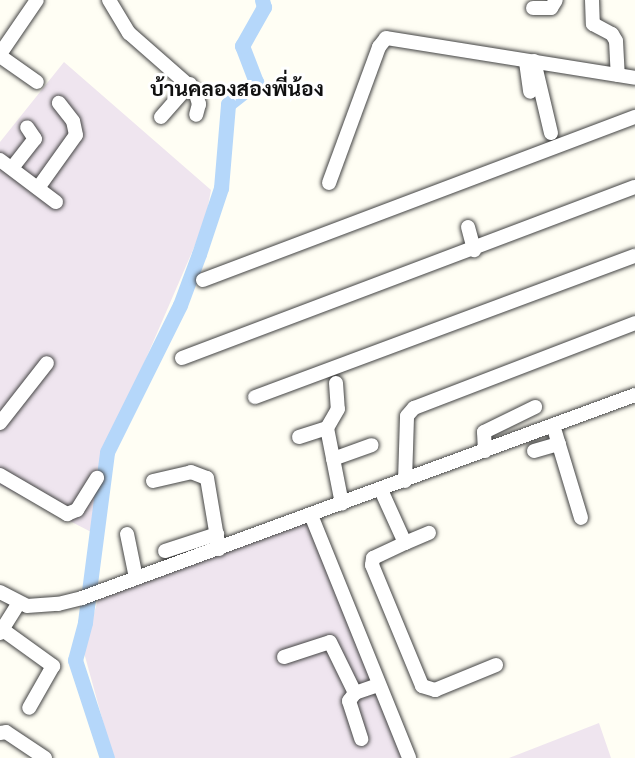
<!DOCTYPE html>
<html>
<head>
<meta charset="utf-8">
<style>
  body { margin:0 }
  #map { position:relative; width:635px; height:758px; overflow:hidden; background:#fffef4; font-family:"Libre Baskerville",Sarabun,serif }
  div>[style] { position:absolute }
  .industrial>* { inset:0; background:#efe5ef }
  .river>* { height:15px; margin:-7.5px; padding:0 7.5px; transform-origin:7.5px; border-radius:7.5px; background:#b5d7fa }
  .roads { filter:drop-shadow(0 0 2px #434343) drop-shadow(0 0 2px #434343) }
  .minor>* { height:14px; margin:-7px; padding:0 7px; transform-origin:7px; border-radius:7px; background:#fff }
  span { translate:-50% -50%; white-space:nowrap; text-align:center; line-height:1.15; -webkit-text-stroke:6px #fff; paint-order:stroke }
  .quarter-label { font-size:21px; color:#101010; font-weight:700 }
</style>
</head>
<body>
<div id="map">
  <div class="industrial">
    <div style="clip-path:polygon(64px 62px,211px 190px,205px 222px,119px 421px,104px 473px,95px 534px,0 485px,0 142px)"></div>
    <div style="clip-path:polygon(318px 517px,416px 758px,113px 758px,83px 649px,98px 600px)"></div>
    <div style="clip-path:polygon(599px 723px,611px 758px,509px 758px)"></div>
  </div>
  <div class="river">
    <div style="left:107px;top:758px;width:103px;rotate:-108.1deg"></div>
    <div style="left:75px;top:660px;width:39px;rotate:-75deg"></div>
    <div style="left:85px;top:622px;width:171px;rotate:-82.6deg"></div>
    <div style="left:107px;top:452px;width:164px;rotate:-63.6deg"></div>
    <div style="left:180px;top:305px;width:54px;rotate:-69.6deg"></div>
    <div style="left:199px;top:254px;width:70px;rotate:-71.6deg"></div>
    <div style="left:221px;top:188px;width:84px;rotate:-85.2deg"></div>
    <div style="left:228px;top:104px;width:36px;rotate:-38deg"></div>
    <div style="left:256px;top:82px;width:39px;rotate:-111deg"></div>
    <div style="left:242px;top:46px;width:45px;rotate:-60.6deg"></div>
    <div style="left:264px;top:7px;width:7px;rotate:-106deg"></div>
  </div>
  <div class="roads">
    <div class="minor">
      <div style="left:109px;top:0;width:39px;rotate:59deg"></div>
      <div style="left:129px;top:33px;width:88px;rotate:41.3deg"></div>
      <div style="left:195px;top:91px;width:14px;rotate:73deg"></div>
      <div style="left:199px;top:104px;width:11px;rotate:105deg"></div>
      <div style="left:592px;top:0;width:24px;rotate:88deg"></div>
      <div style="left:593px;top:24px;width:21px;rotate:28deg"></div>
      <div style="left:612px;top:34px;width:8px;rotate:60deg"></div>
      <div style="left:616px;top:41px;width:34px;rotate:87deg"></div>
      <div style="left:533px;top:8px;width:18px"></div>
      <div style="left:551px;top:8px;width:9px;rotate:-58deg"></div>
      <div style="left:0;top:54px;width:65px;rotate:-55.6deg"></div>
      <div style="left:0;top:56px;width:45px;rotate:35.1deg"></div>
      <div style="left:534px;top:61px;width:74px;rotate:76.7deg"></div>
      <div style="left:526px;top:62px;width:30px;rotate:82deg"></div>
      <div style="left:161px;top:117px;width:44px;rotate:-48.7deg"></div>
      <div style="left:0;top:160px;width:70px;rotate:36.9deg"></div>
      <div style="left:12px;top:168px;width:37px;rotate:-52deg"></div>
      <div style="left:35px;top:139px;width:14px;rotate:-124deg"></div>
      <div style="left:329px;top:183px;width:145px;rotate:-69.8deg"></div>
      <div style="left:379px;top:47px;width:11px;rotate:-52deg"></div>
      <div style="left:386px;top:38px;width:252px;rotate:9.1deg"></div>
      <div style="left:38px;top:188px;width:65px;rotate:-54.4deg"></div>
      <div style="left:76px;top:135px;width:14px;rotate:-102deg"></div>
      <div style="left:73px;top:121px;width:23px;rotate:-128deg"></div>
      <div style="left:468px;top:227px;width:24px;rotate:75deg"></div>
      <div style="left:203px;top:280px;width:462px;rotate:-20.7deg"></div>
      <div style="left:182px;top:358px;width:484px;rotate:-20.7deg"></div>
      <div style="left:336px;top:383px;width:26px;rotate:86deg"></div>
      <div style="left:338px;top:409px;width:22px;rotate:120deg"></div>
      <div style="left:327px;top:428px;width:77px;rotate:78.8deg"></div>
      <div style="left:255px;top:397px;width:405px;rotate:-20.4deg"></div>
      <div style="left:0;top:423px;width:76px;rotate:-51.9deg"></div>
      <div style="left:553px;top:425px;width:97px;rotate:73.2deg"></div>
      <div style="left:299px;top:437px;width:29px;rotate:-18deg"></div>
      <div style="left:485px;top:451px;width:19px;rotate:-93deg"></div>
      <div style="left:484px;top:432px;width:57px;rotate:-26.1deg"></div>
      <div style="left:534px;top:451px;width:26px;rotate:-16deg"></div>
      <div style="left:333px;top:459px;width:41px;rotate:-19.7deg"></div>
      <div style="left:0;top:475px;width:78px;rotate:30.2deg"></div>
      <div style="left:67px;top:514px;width:11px;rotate:-22deg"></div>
      <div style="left:77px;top:510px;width:38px;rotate:-58deg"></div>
      <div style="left:153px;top:481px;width:39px;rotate:-13deg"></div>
      <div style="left:191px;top:472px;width:17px;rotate:21deg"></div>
      <div style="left:207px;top:478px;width:72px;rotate:80.4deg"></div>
      <div style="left:405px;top:481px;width:65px;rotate:-88.2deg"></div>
      <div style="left:407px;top:416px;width:11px;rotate:-49deg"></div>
      <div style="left:414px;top:408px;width:237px;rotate:-21deg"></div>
      <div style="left:381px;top:490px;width:58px;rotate:65.6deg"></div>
      <div style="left:405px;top:543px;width:35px;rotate:155deg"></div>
      <div style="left:373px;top:558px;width:7px;rotate:98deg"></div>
      <div style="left:372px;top:565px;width:131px;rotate:67.5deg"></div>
      <div style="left:422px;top:686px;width:14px;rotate:17deg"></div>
      <div style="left:435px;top:690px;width:66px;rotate:-22.3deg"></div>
      <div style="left:311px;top:515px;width:262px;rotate:68deg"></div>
      <div style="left:127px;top:534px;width:45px;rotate:78.4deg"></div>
      <div style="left:405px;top:543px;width:26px;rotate:-23deg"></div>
      <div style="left:165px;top:551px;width:55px;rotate:-18.1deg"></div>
      <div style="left:0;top:592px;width:30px;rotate:27deg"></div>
      <div style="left:27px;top:606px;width:31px;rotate:-4deg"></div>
      <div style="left:58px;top:604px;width:25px;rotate:-14deg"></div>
      <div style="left:82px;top:598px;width:589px;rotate:-20.16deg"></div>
      <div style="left:3px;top:630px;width:62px;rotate:35.8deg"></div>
      <div style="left:53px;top:666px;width:48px;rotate:119.7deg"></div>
      <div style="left:0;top:633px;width:34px;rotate:-58deg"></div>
      <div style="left:284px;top:657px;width:48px;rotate:-18.1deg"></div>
      <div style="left:330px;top:642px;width:57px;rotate:63.9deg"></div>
      <div style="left:355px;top:693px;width:24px;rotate:-19deg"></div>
      <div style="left:355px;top:693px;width:10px;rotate:127deg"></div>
      <div style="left:349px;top:701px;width:40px;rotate:72deg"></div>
      <div style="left:0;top:733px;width:6px;rotate:-9deg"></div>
      <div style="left:6px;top:732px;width:47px;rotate:33.7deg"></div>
    </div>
  </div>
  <div class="quarter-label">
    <span style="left:237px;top:89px">บ้านคลองสองพี่น้อง</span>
  </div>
</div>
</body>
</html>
